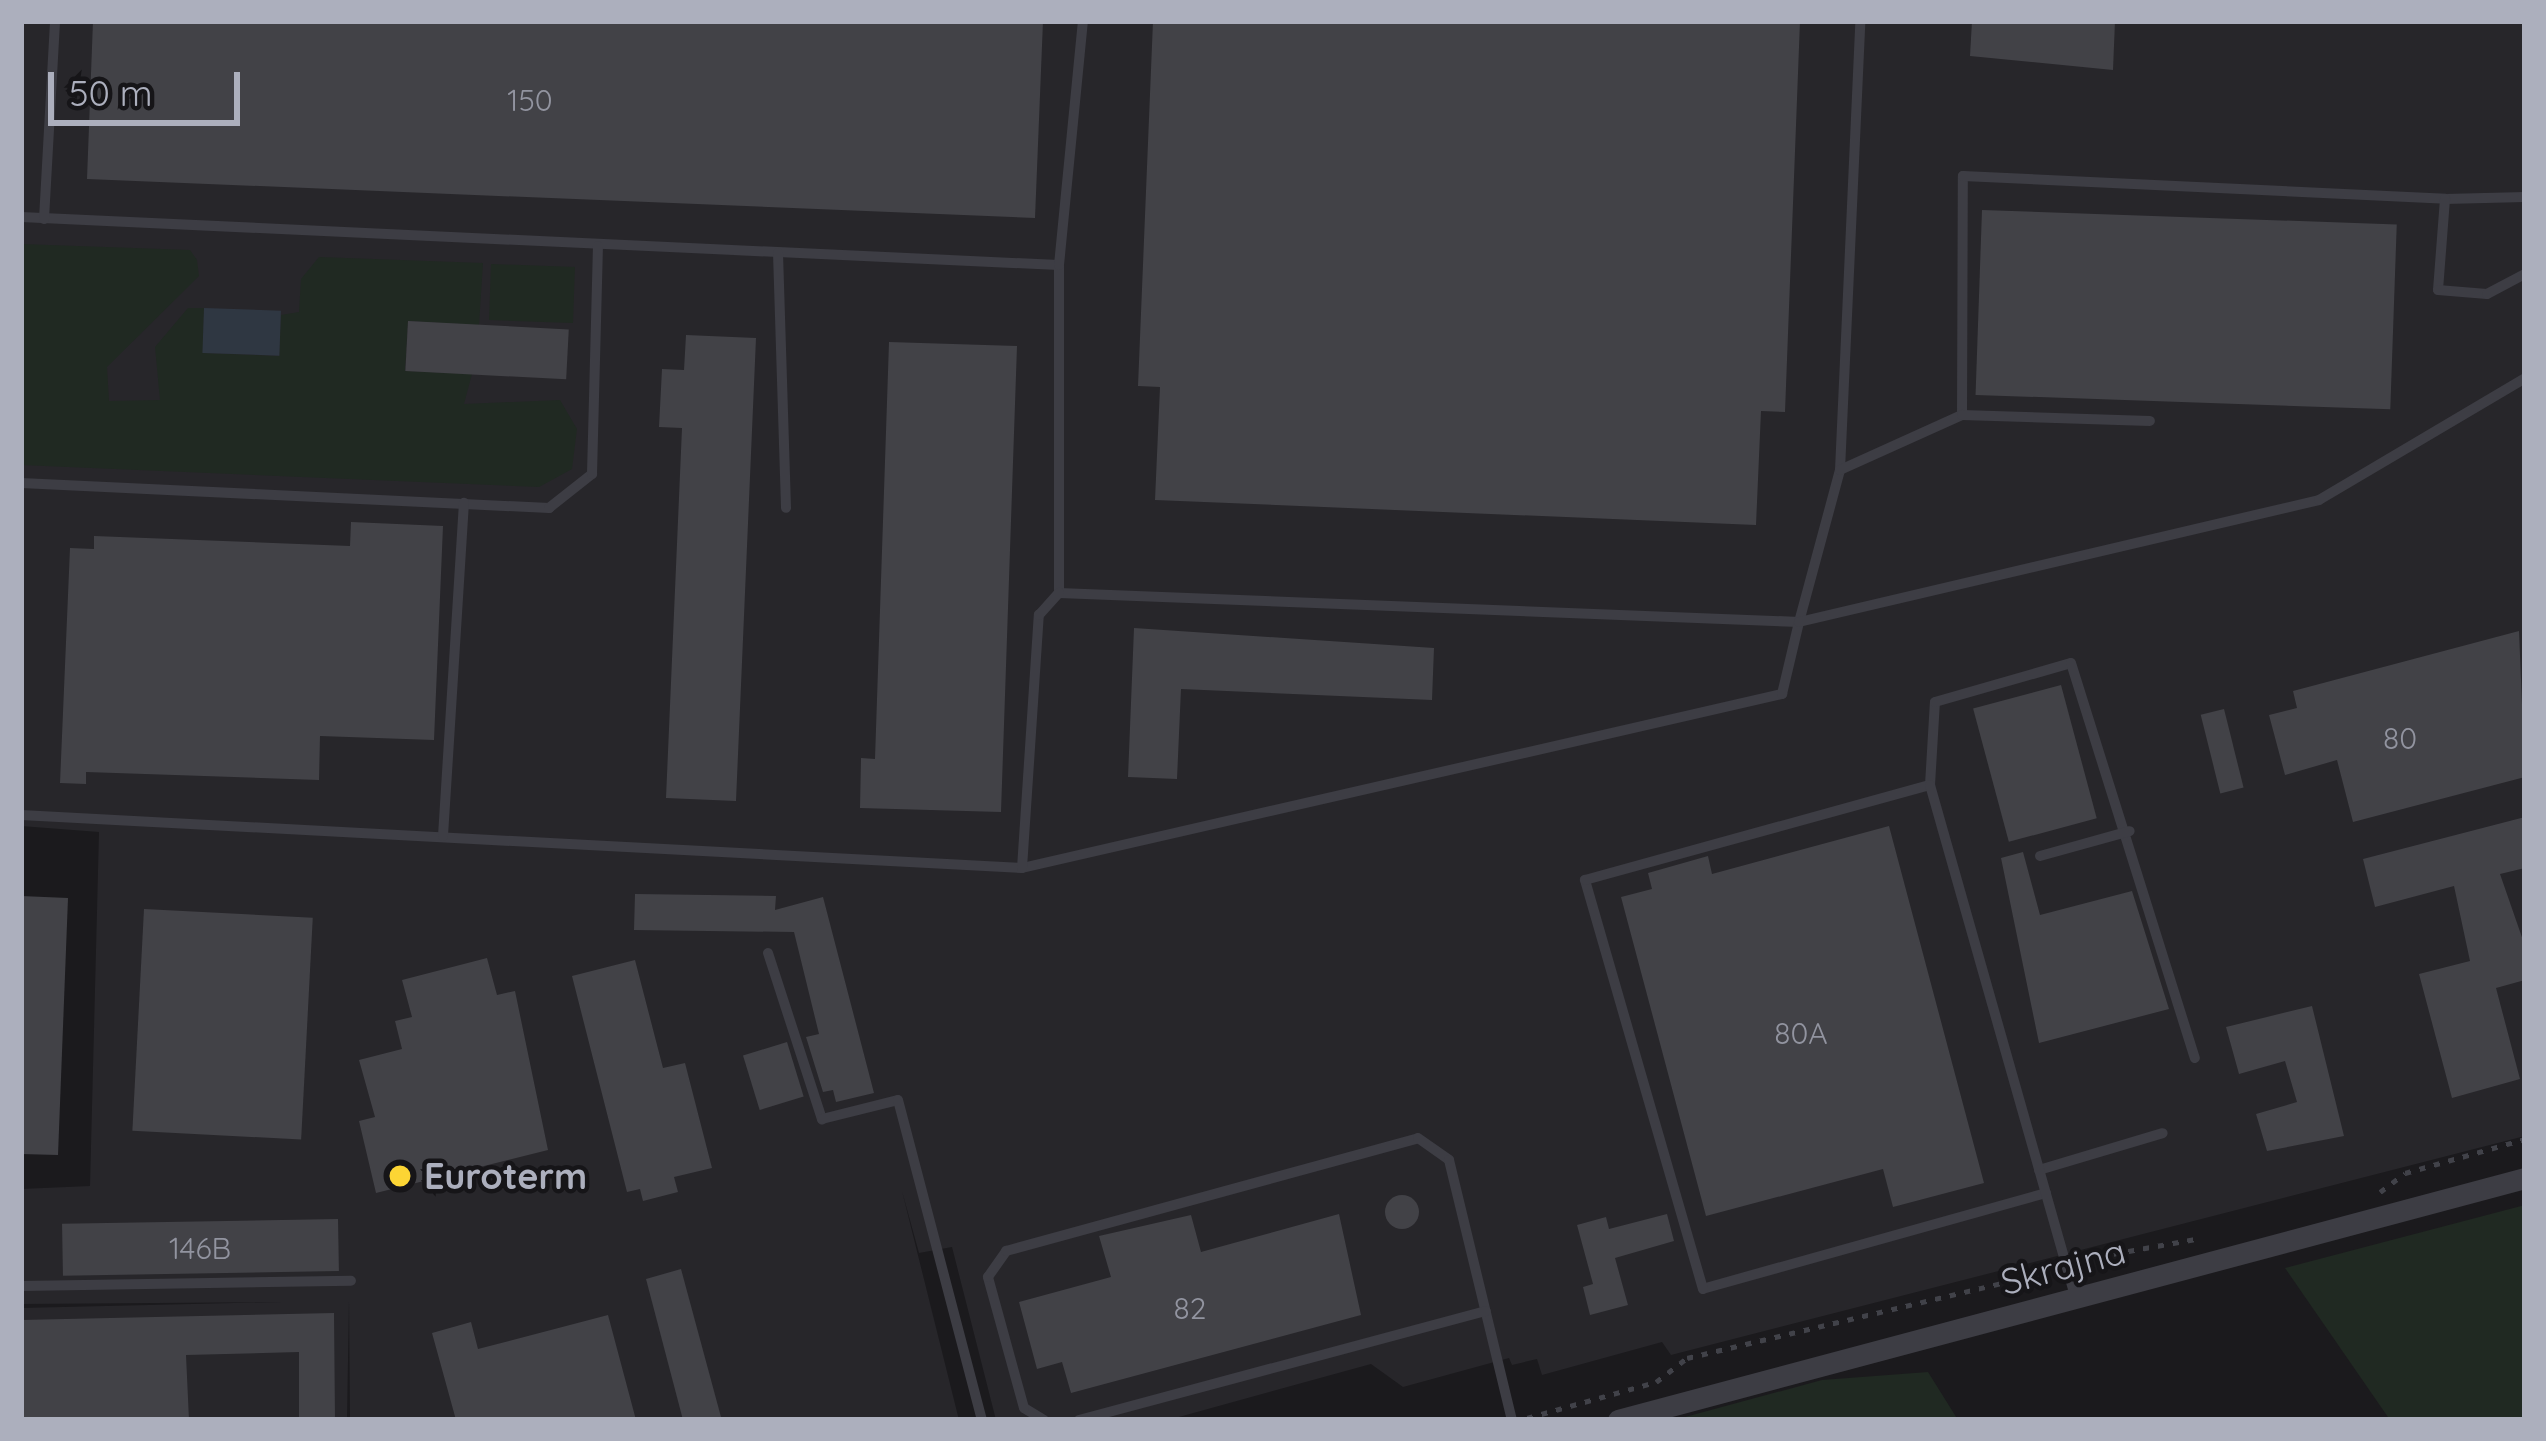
<!DOCTYPE html>
<html>
<head>
<meta charset="utf-8">
<style>
  body { margin:0 }
  #map { position:relative; width:2546px; height:1441px; overflow:hidden; background:#1b1a1d; font-family:Quicksand,sans-serif }
  div>[style] { position:absolute }
  .built>* { inset:0; background:#27262a }
  .green>* { inset:0; background:#202922; transform-origin:0 0 }
  .water>* { inset:0; background:#2f3742; transform-origin:0 0 }
  .building>* { inset:0; background:#424247; transform-origin:0 0 }
  .round { border-radius:50% }
  .path>* { height:4.5px; margin-top:-2.25px; transform-origin:0; background:repeating-linear-gradient(90deg,#414249 0 6px,transparent 0 15px) }
  .service>* { height:10px; margin:-5px; padding:0 5px; transform-origin:5px; border-radius:5px; background:#3d3d44 }
  .minor>* { height:21px; margin:-10.5px; padding:0 10.5px; transform-origin:10.5px; border-radius:10.5px; background:#3d3d44 }
  .dots>* { width:33px; height:33px; translate:-50% -50%; box-sizing:border-box; border:6px solid #161518; border-radius:50% }
  span { translate:-50% -50%; white-space:nowrap; text-align:center; line-height:1.15; -webkit-text-stroke:9px #161518; paint-order:stroke }
  .number-label { font-size:30px; color:#9294a0 }
  .number-label span { -webkit-text-stroke-width:0 }
  .poi-label { font-size:36px; color:#acafbd; font-weight:700 }
  .left { translate:0 -50%; text-align:left }
  .street-label { font-size:36px; color:#acafbd }
  .frame { position:absolute; inset:0; border:24px solid #acafbd; pointer-events:none }
  .scale { position:absolute; left:48px; top:72px; width:192px; height:54px; box-sizing:border-box; border:6px solid #acafbd; border-top:0; padding-left:15px; font-size:36px; line-height:42px; white-space:nowrap; color:#acafbd; -webkit-text-stroke:9px #161518; paint-order:stroke }
</style>
</head>
<body>
<div id="map">
  <div class="built">
    <div style="clip-path:polygon(21px 21px,2525px 21px,2525px 1136px,1671px 1355px,1662px 1342px,1542px 1375px,1537px 1359px,1512px 1365px,1509px 1358px,1403px 1387px,1371px 1364px,1168px 1420px,996px 1420px,952px 1247px,919px 1253px,902px 1191px,959px 1420px,350px 1420px,349px 1301px,347px 1420px,21px 1420px,21px 1308px,283px 1302px,21px 1304px,21px 1189px,90px 1186px,99px 832px,21px 826px)"></div>
  </div>
  <div class="green">
    <div style="clip-path:polygon(21px 244px,190px 250px,197px 260px,199px 276px,107px 367px,109px 401px,160px 400px,155px 347px,188px 308px,204px 308px,203px 353px,279px 356px,281px 315px,299px 312px,301px 279px,319px 257px,483px 263px,479px 325px,408px 321px,405px 371px,472px 374px,464px 404px,560px 400px,577px 429px,572px 469px,539px 487px,21px 465px)"></div>
    <div style="left:491px;top:264px;width:84px;height:56px;rotate:2deg"></div>
    <div style="clip-path:polygon(2525px 1205px,2525px 1420px,2390px 1420px,2285px 1268px)"></div>
    <div style="clip-path:polygon(1928px 1372px,1958px 1420px,1674px 1420px,1822px 1380px)"></div>
  </div>
  <div class="water">
    <div style="left:204px;top:308px;width:77px;height:45px;rotate:2deg"></div>
  </div>
  <div class="building">
    <div style="clip-path:polygon(93px 21px,1043px 21px,1035px 218px,87px 179px)"></div>
    <div style="clip-path:polygon(1153px 21px,1800px 21px,1785px 412px,1761px 411px,1756px 525px,1155px 500px,1160px 387px,1138px 386px)"></div>
    <div style="clip-path:polygon(1972px 21px,2115px 21px,2113px 70px,1970px 56px)"></div>
    <div style="left:1982px;top:210px;width:415px;height:185px;rotate:2deg"></div>
    <div style="left:408px;top:321px;width:161px;height:50px;rotate:3deg"></div>
    <div style="clip-path:polygon(686px 335px,756px 338px,736px 801px,666px 798px,682px 428px,659px 427px,662px 369px,684px 370px)"></div>
    <div style="clip-path:polygon(889px 342px,1017px 346px,1001px 812px,860px 808px,861px 758px,875px 759px)"></div>
    <div style="clip-path:polygon(351px 522px,443px 526px,434px 740px,320px 736px,319px 780px,86px 772px,86px 784px,60px 783px,70px 548px,94px 549px,94px 536px,350px 546px)"></div>
    <div style="clip-path:polygon(1134px 628px,1434px 648px,1432px 700px,1181px 689px,1177px 779px,1128px 777px)"></div>
    <div style="clip-path:polygon(2519px 631px,2525px 777px,2353px 822px,2337px 760px,2285px 775px,2269px 715px,2297px 708px,2293px 691px)"></div>
    <div style="left:2061px;top:685px;width:138px;height:91px;rotate:75deg"></div>
    <div style="left:2224px;top:709px;width:81px;height:24px;rotate:76deg"></div>
    <div style="clip-path:polygon(2525px 817px,2525px 868px,2500px 874px,2525px 946px,2525px 980px,2496px 988px,2520px 1079px,2452px 1098px,2419px 974px,2470px 961px,2454px 886px,2375px 907px,2363px 859px)"></div>
    <div style="clip-path:polygon(1889px 826px,1984px 1183px,1893px 1207px,1883px 1169px,1706px 1216px,1621px 897px,1652px 889px,1648px 873px,1708px 856px,1712px 874px)"></div>
    <div style="clip-path:polygon(2023px 852px,2040px 915px,2132px 891px,2169px 1009px,2039px 1043px,2001px 858px)"></div>
    <div style="clip-path:polygon(635px 894px,776px 896px,775px 910px,823px 897px,874px 1093px,836px 1102px,833px 1090px,823px 1092px,806px 1037px,819px 1034px,794px 932px,634px 930px)"></div>
    <div style="clip-path:polygon(21px 896px,68px 898px,58px 1155px,21px 1154px)"></div>
    <div style="left:144px;top:909px;width:169px;height:222px;rotate:3deg"></div>
    <div style="clip-path:polygon(487px 958px,497px 995px,515px 991px,548px 1150px,376px 1193px,359px 1121px,375px 1117px,359px 1060px,402px 1049px,395px 1021px,412px 1017px,402px 980px)"></div>
    <div style="clip-path:polygon(635px 960px,663px 1068px,685px 1063px,712px 1168px,674px 1177px,678px 1192px,643px 1201px,640px 1189px,627px 1192px,572px 976px)"></div>
    <div style="clip-path:polygon(2312px 1006px,2344px 1136px,2267px 1151px,2256px 1114px,2297px 1102px,2285px 1061px,2239px 1074px,2226px 1027px)"></div>
    <div style="left:787px;top:1042px;width:57px;height:46px;rotate:73deg"></div>
    <div class="round" style="left:1385px;top:1195px;width:34px;height:34px"></div>
    <div style="clip-path:polygon(1339px 1214px,1361px 1315px,1071px 1393px,1062px 1362px,1037px 1369px,1019px 1302px,1111px 1277px,1099px 1236px,1191px 1215px,1201px 1252px)"></div>
    <div style="clip-path:polygon(1667px 1214px,1674px 1241px,1615px 1258px,1628px 1305px,1590px 1315px,1583px 1287px,1593px 1284px,1577px 1225px,1606px 1217px,1609px 1229px)"></div>
    <div style="left:338px;top:1219px;width:52px;height:276px;rotate:89deg"></div>
    <div style="clip-path:polygon(681px 1269px,721px 1417px,710px 1420px,683px 1420px,646px 1279px)"></div>
    <div style="clip-path:polygon(334px 1313px,335px 1420px,299px 1420px,299px 1352px,186px 1355px,189px 1420px,21px 1420px,21px 1320px)"></div>
    <div style="clip-path:polygon(608px 1315px,636px 1420px,456px 1420px,432px 1333px,471px 1322px,478px 1349px)"></div>
  </div>
  <div class="path">
    <div style="left:2380px;top:1192px;width:31px;rotate:-37deg"></div>
    <div style="left:2405px;top:1173px;width:125px;rotate:-15.8deg"></div>
    <div style="left:2084px;top:1259px;width:119px;rotate:-10.2deg"></div>
    <div style="left:2029px;top:1288px;width:11px;rotate:-105deg"></div>
    <div style="left:2026px;top:1277px;width:25px;rotate:-18deg"></div>
    <div style="left:1527px;top:1418px;width:134px;rotate:-15.6deg"></div>
    <div style="left:1656px;top:1382px;width:39px;rotate:-38deg"></div>
    <div style="left:1687px;top:1358px;width:349px;rotate:-13.4deg"></div>
  </div>
  <div class="service">
    <div style="left:2445px;top:199px;width:80px;rotate:-1.4deg"></div>
    <div style="left:21px;top:217px;width:1039px;rotate:2.65deg"></div>
    <div style="left:1059px;top:265px;width:328px;rotate:90deg"></div>
    <div style="left:1059px;top:593px;width:741px;rotate:2.24deg"></div>
    <div style="left:1799px;top:622px;width:157px;rotate:-74.9deg"></div>
    <div style="left:1840px;top:470px;width:449px;rotate:-87.4deg"></div>
    <div style="left:44px;top:219px;width:198px;rotate:-86.8deg"></div>
    <div style="left:778px;top:253px;width:255px;rotate:88.2deg"></div>
    <div style="left:1059px;top:265px;width:245px;rotate:-84.4deg"></div>
    <div style="left:1962px;top:415px;width:239px;rotate:-89.8deg"></div>
    <div style="left:1963px;top:176px;width:483px;rotate:2.7deg"></div>
    <div style="left:2445px;top:199px;width:91px;rotate:94.4deg"></div>
    <div style="left:2438px;top:290px;width:49px;rotate:4.7deg"></div>
    <div style="left:2487px;top:294px;width:43px;rotate:-27.8deg"></div>
    <div style="left:1840px;top:470px;width:134px;rotate:-24.3deg"></div>
    <div style="left:1962px;top:415px;width:188px;rotate:1.8deg"></div>
    <div style="left:21px;top:483px;width:529px;rotate:2.71deg"></div>
    <div style="left:549px;top:508px;width:55px;rotate:-38.3deg"></div>
    <div style="left:592px;top:474px;width:228px;rotate:-88.5deg"></div>
    <div style="left:1930px;top:785px;width:83px;rotate:-86.6deg"></div>
    <div style="left:1935px;top:702px;width:141px;rotate:-16deg"></div>
    <div style="left:2071px;top:663px;width:414px;rotate:72.6deg"></div>
    <div style="left:21px;top:815px;width:1002px;rotate:3.03deg"></div>
    <div style="left:1022px;top:868px;width:780px;rotate:-12.9deg"></div>
    <div style="left:1782px;top:694px;width:74px;rotate:-76.7deg"></div>
    <div style="left:1799px;top:622px;width:534px;rotate:-13.2deg"></div>
    <div style="left:2319px;top:500px;width:239px;rotate:-30.6deg"></div>
    <div style="left:443px;top:836px;width:334px;rotate:-86.4deg"></div>
    <div style="left:2040px;top:856px;width:93px;rotate:-15.5deg"></div>
    <div style="left:1022px;top:868px;width:254px;rotate:-86.2deg"></div>
    <div style="left:1039px;top:615px;width:30px;rotate:-48deg"></div>
    <div style="left:768px;top:953px;width:175px;rotate:72deg"></div>
    <div style="left:822px;top:1119px;width:78px;rotate:-14deg"></div>
    <div style="left:898px;top:1100px;width:331px;rotate:75.3deg"></div>
    <div style="left:2039px;top:1170px;width:129px;rotate:-16.6deg"></div>
    <div style="left:2046px;top:1193px;width:356px;rotate:164.4deg"></div>
    <div style="left:1703px;top:1289px;width:426px;rotate:-106.1deg"></div>
    <div style="left:1585px;top:880px;width:358px;rotate:-15.4deg"></div>
    <div style="left:1930px;top:785px;width:531px;rotate:74.16deg"></div>
    <div style="left:21px;top:1286px;width:330px;rotate:-0.9deg"></div>
    <div style="left:1044px;top:1420px;width:23px;rotate:-149deg"></div>
    <div style="left:1024px;top:1408px;width:136px;rotate:-105.4deg"></div>
    <div style="left:988px;top:1277px;width:32px;rotate:-55deg"></div>
    <div style="left:1006px;top:1251px;width:427px;rotate:-15.3deg"></div>
    <div style="left:1418px;top:1138px;width:38px;rotate:35deg"></div>
    <div style="left:1449px;top:1160px;width:268px;rotate:76.4deg"></div>
    <div style="left:1079px;top:1420px;width:421px;rotate:-15deg"></div>
  </div>
  <div class="minor">
    <div style="left:1618px;top:1420px;width:939px;rotate:-14.94deg"></div>
  </div>
  <div class="dots">
    <div style="left:400px;top:1176px;background:#fcd534"></div>
  </div>
  <div class="number-label">
    <span style="left:530px;top:100px">150</span>
    <span style="left:2400px;top:738px">80</span>
    <span style="left:1801px;top:1033px">80A</span>
    <span style="left:200px;top:1248px">146B</span>
    <span style="left:1190px;top:1308px">82</span>
  </div>
  <div class="poi-label">
    <span class="left" style="left:424px;top:1176px">Euroterm</span>
  </div>
  <div class="street-label">
    <span style="left:2063px;top:1266px;rotate:-15deg">Skrajna</span>
  </div>
  <div class="frame"></div>
  <div class="scale">50 m</div>
</div>
</body>
</html>
